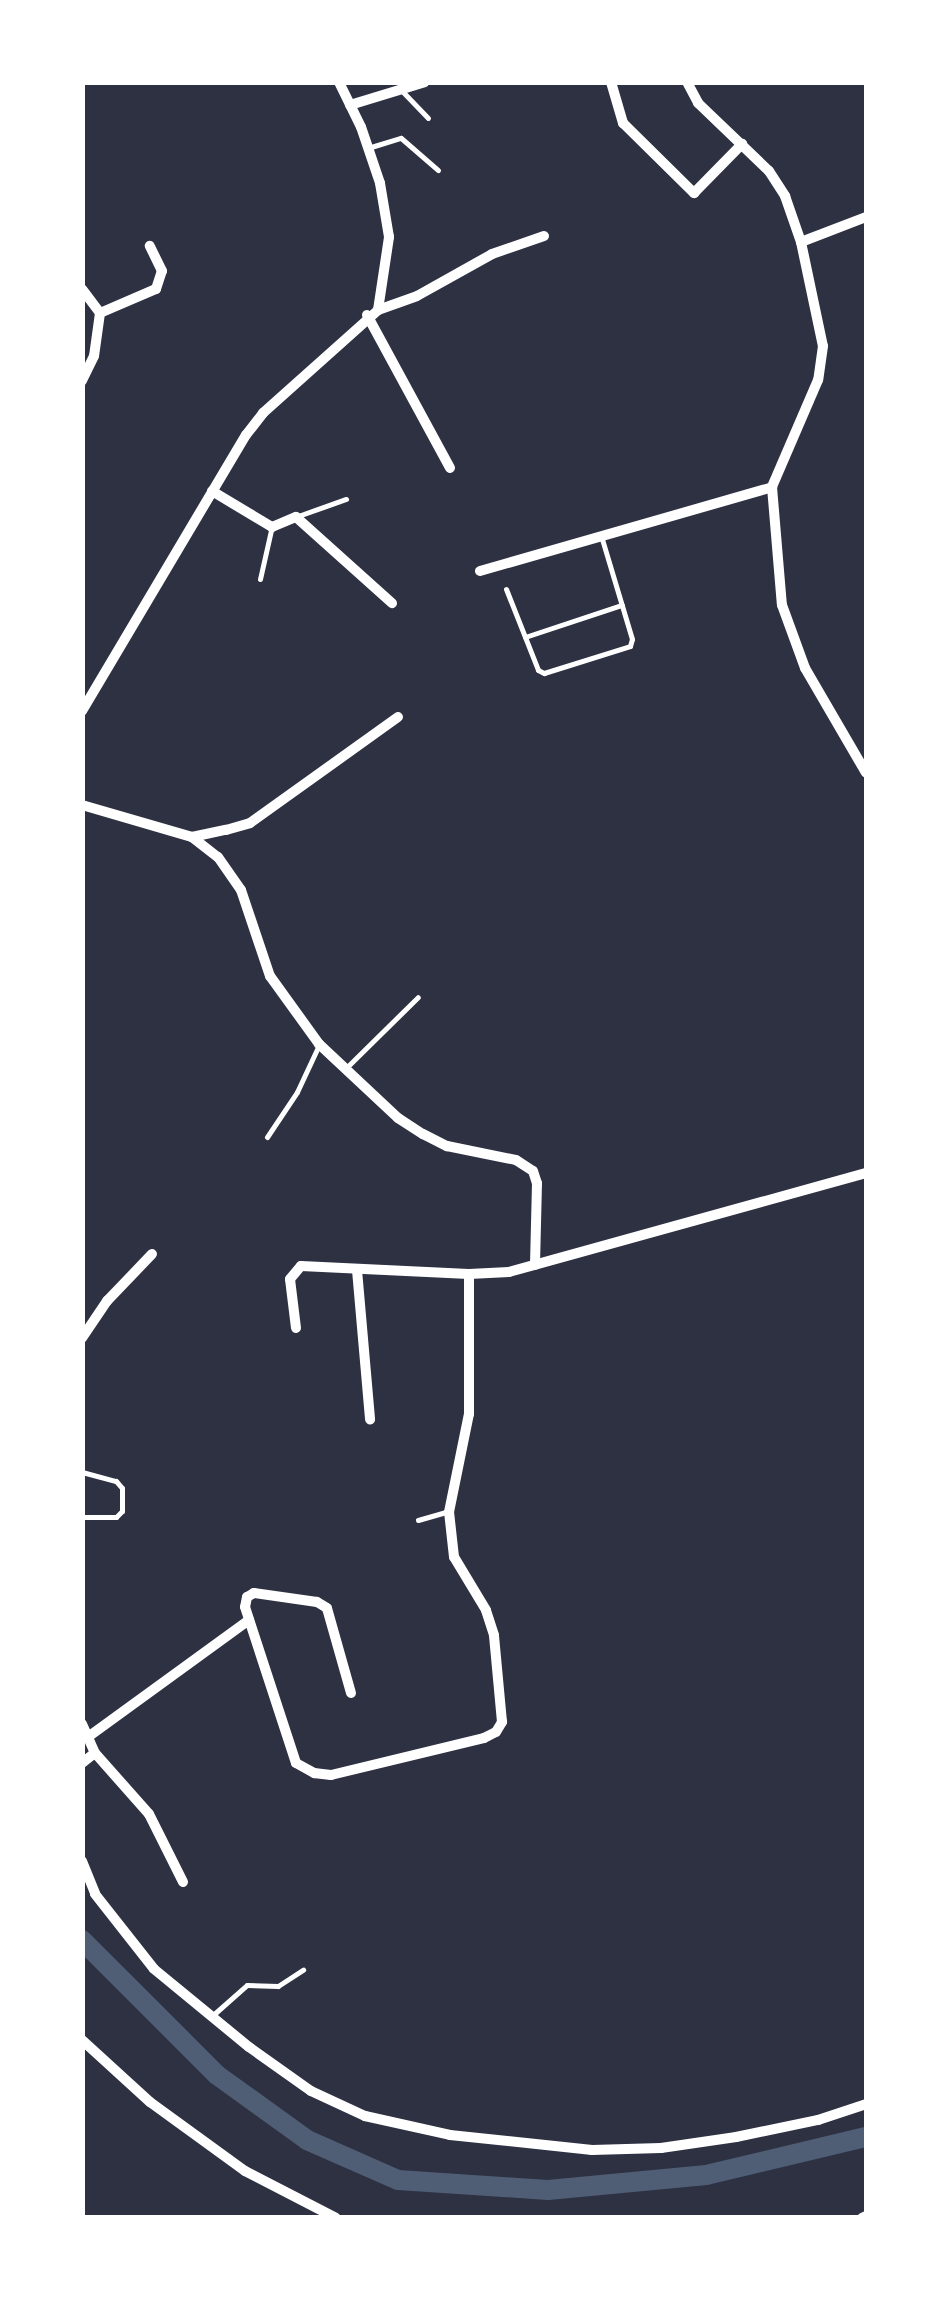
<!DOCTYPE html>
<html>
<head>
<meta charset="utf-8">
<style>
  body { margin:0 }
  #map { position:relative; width:949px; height:2300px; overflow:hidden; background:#2d3142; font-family:Lora,serif }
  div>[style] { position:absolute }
  .canal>* { height:20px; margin:-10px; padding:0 10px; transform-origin:10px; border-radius:10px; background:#4f5d75 }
  .service>* { height:5px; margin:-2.5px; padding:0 2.5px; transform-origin:2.5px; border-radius:2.5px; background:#fff }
  .minor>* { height:10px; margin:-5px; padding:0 5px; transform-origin:5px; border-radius:5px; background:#fff }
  span { translate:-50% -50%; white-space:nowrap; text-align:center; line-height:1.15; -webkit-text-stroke:9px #fff; paint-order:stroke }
  .frame { position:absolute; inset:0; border:85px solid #fff; pointer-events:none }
</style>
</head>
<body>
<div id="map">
  <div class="canal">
    <div style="left:82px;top:1940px;width:191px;rotate:45deg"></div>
    <div style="left:217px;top:2075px;width:111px;rotate:35.8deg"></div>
    <div style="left:307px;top:2140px;width:99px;rotate:23.7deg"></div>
    <div style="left:398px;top:2180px;width:150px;rotate:3.8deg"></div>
    <div style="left:548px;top:2190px;width:159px;rotate:-5.4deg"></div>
    <div style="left:706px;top:2175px;width:164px;rotate:-13.4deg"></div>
  </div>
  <div class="service">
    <div style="left:403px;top:92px;width:36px;rotate:46deg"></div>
    <div style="left:371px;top:147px;width:31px;rotate:-17deg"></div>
    <div style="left:401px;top:138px;width:49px;rotate:40.9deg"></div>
    <div style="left:298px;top:516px;width:51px;rotate:-19.5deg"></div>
    <div style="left:260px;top:579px;width:50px;rotate:-77.3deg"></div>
    <div style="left:506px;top:589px;width:87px;rotate:68.4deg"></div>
    <div style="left:538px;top:670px;width:7px;rotate:27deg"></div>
    <div style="left:544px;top:673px;width:90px;rotate:-17.4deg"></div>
    <div style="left:630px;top:646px;width:7px;rotate:-74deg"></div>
    <div style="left:632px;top:639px;width:104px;rotate:-106.7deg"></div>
    <div style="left:525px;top:637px;width:102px;rotate:-18.3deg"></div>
    <div style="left:348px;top:1066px;width:98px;rotate:-44.6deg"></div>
    <div style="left:267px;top:1137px;width:54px;rotate:-56.3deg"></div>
    <div style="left:297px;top:1092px;width:50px;rotate:-65deg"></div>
    <div style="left:82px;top:1472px;width:35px;rotate:15deg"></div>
    <div style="left:116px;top:1481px;width:9px;rotate:49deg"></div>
    <div style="left:122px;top:1488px;width:23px;rotate:90deg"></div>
    <div style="left:122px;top:1511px;width:8px;rotate:135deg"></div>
    <div style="left:116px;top:1517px;width:34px;rotate:180deg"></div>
    <div style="left:418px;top:1520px;width:29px;rotate:-16deg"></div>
    <div style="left:213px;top:2015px;width:45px;rotate:-41.4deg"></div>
    <div style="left:247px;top:1985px;width:31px;rotate:2deg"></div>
    <div style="left:278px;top:1986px;width:30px;rotate:-33deg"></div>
  </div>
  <div class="minor">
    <div style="left:611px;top:82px;width:43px;rotate:73.7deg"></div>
    <div style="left:623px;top:123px;width:100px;rotate:44.6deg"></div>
    <div style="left:694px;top:193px;width:69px;rotate:-45.6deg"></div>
    <div style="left:687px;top:82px;width:24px;rotate:62deg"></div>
    <div style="left:698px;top:103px;width:98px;rotate:43.8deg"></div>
    <div style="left:769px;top:171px;width:30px;rotate:57deg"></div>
    <div style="left:785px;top:196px;width:49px;rotate:70.8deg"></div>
    <div style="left:801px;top:242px;width:106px;rotate:78.1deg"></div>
    <div style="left:823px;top:346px;width:34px;rotate:98deg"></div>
    <div style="left:818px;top:380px;width:116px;rotate:113.3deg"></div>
    <div style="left:772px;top:487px;width:118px;rotate:85.2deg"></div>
    <div style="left:782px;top:605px;width:67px;rotate:69.9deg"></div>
    <div style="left:805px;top:668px;width:121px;rotate:59.8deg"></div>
    <div style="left:350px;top:105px;width:78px;rotate:-17deg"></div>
    <div style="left:801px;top:242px;width:70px;rotate:-21deg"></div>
    <div style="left:82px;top:289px;width:30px;rotate:53deg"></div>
    <div style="left:100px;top:313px;width:43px;rotate:97.9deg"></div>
    <div style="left:94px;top:356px;width:28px;rotate:116deg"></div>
    <div style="left:378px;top:310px;width:41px;rotate:-19.7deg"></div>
    <div style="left:417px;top:296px;width:86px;rotate:-29.2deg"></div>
    <div style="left:492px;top:254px;width:55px;rotate:-19.1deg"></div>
    <div style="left:100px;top:313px;width:61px;rotate:-23.2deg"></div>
    <div style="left:156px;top:289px;width:19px;rotate:-72deg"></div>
    <div style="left:162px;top:271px;width:28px;rotate:-116deg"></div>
    <div style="left:367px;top:315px;width:174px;rotate:61.5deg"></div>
    <div style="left:212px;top:491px;width:70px;rotate:31deg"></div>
    <div style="left:272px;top:527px;width:26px;rotate:-23deg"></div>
    <div style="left:296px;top:517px;width:129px;rotate:41.9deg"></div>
    <div style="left:480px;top:571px;width:304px;rotate:-16deg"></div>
    <div style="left:82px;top:711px;width:321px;rotate:-59.3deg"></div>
    <div style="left:246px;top:435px;width:28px;rotate:-52deg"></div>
    <div style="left:263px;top:413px;width:154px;rotate:-41.8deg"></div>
    <div style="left:378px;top:310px;width:74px;rotate:-81.4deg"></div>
    <div style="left:389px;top:237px;width:55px;rotate:-99.5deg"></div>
    <div style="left:380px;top:183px;width:59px;rotate:-108.7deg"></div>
    <div style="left:361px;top:127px;width:50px;rotate:-116.1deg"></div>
    <div style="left:82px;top:805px;width:115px;rotate:16.2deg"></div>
    <div style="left:192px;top:837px;width:35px;rotate:-12deg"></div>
    <div style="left:226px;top:830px;width:25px;rotate:-16deg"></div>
    <div style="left:250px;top:823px;width:182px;rotate:-35.6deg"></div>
    <div style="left:192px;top:837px;width:33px;rotate:38deg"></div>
    <div style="left:218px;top:857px;width:40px;rotate:55.1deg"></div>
    <div style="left:241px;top:890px;width:91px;rotate:71.4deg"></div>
    <div style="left:270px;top:976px;width:84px;rotate:54.2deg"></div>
    <div style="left:319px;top:1044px;width:108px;rotate:43.1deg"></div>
    <div style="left:398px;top:1118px;width:30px;rotate:33deg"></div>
    <div style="left:423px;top:1134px;width:27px;rotate:27deg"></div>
    <div style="left:447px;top:1146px;width:70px;rotate:11.5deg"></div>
    <div style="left:516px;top:1160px;width:20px;rotate:33deg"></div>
    <div style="left:533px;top:1171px;width:13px;rotate:72deg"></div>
    <div style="left:537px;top:1183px;width:82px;rotate:91.4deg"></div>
    <div style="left:357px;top:1270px;width:150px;rotate:85deg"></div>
    <div style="left:296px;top:1328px;width:49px;rotate:-97deg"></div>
    <div style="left:290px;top:1279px;width:17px;rotate:-50deg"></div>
    <div style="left:301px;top:1266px;width:168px;rotate:2.7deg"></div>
    <div style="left:82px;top:1338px;width:45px;rotate:-56deg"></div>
    <div style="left:107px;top:1301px;width:65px;rotate:-46.2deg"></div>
    <div style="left:351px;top:1693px;width:88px;rotate:-105.8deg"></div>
    <div style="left:327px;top:1608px;width:12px;rotate:-149deg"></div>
    <div style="left:317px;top:1602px;width:64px;rotate:-171.9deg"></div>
    <div style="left:254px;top:1593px;width:8px;rotate:150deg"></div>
    <div style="left:247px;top:1597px;width:10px;rotate:101deg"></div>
    <div style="left:245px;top:1607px;width:164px;rotate:71.9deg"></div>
    <div style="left:296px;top:1763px;width:21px;rotate:29deg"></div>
    <div style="left:314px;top:1773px;width:17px;rotate:7deg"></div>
    <div style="left:331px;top:1775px;width:157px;rotate:-13.6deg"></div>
    <div style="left:484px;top:1738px;width:13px;rotate:-27deg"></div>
    <div style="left:496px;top:1732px;width:12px;rotate:-59deg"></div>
    <div style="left:502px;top:1722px;width:87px;rotate:-95.3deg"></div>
    <div style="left:494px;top:1635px;width:26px;rotate:-108deg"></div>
    <div style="left:486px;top:1610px;width:62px;rotate:-121.1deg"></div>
    <div style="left:454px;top:1557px;width:45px;rotate:-96.3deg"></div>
    <div style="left:449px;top:1512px;width:100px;rotate:-78.5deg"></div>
    <div style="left:469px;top:1414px;width:140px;rotate:-90deg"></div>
    <div style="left:469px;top:1274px;width:40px;rotate:-2.9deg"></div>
    <div style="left:509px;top:1272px;width:370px;rotate:-15.5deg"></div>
    <div style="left:82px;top:1724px;width:32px;rotate:66deg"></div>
    <div style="left:95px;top:1753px;width:81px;rotate:48.5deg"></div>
    <div style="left:149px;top:1814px;width:76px;rotate:63.4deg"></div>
    <div style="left:88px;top:1737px;width:199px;rotate:-36deg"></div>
    <div style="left:82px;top:1763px;width:16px;rotate:-38deg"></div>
    <div style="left:82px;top:1861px;width:35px;rotate:68deg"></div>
    <div style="left:95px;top:1894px;width:95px;rotate:51.8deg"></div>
    <div style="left:154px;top:1969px;width:123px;rotate:39.4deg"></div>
    <div style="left:249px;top:2047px;width:76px;rotate:35.4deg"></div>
    <div style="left:311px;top:2091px;width:60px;rotate:24.8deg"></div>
    <div style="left:365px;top:2116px;width:87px;rotate:12.6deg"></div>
    <div style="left:450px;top:2135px;width:143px;rotate:6deg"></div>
    <div style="left:592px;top:2150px;width:69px;rotate:-1.7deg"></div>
    <div style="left:661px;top:2148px;width:76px;rotate:-8.3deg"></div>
    <div style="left:736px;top:2137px;width:84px;rotate:-11.7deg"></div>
    <div style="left:818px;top:2120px;width:51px;rotate:-18.4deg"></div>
    <div style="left:82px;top:2040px;width:92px;rotate:42.4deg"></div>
    <div style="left:150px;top:2102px;width:117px;rotate:36deg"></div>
    <div style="left:245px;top:2171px;width:102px;rotate:27.3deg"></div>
    <div style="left:862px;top:2218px;width:4px;rotate:-27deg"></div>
  </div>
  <div class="frame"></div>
</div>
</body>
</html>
